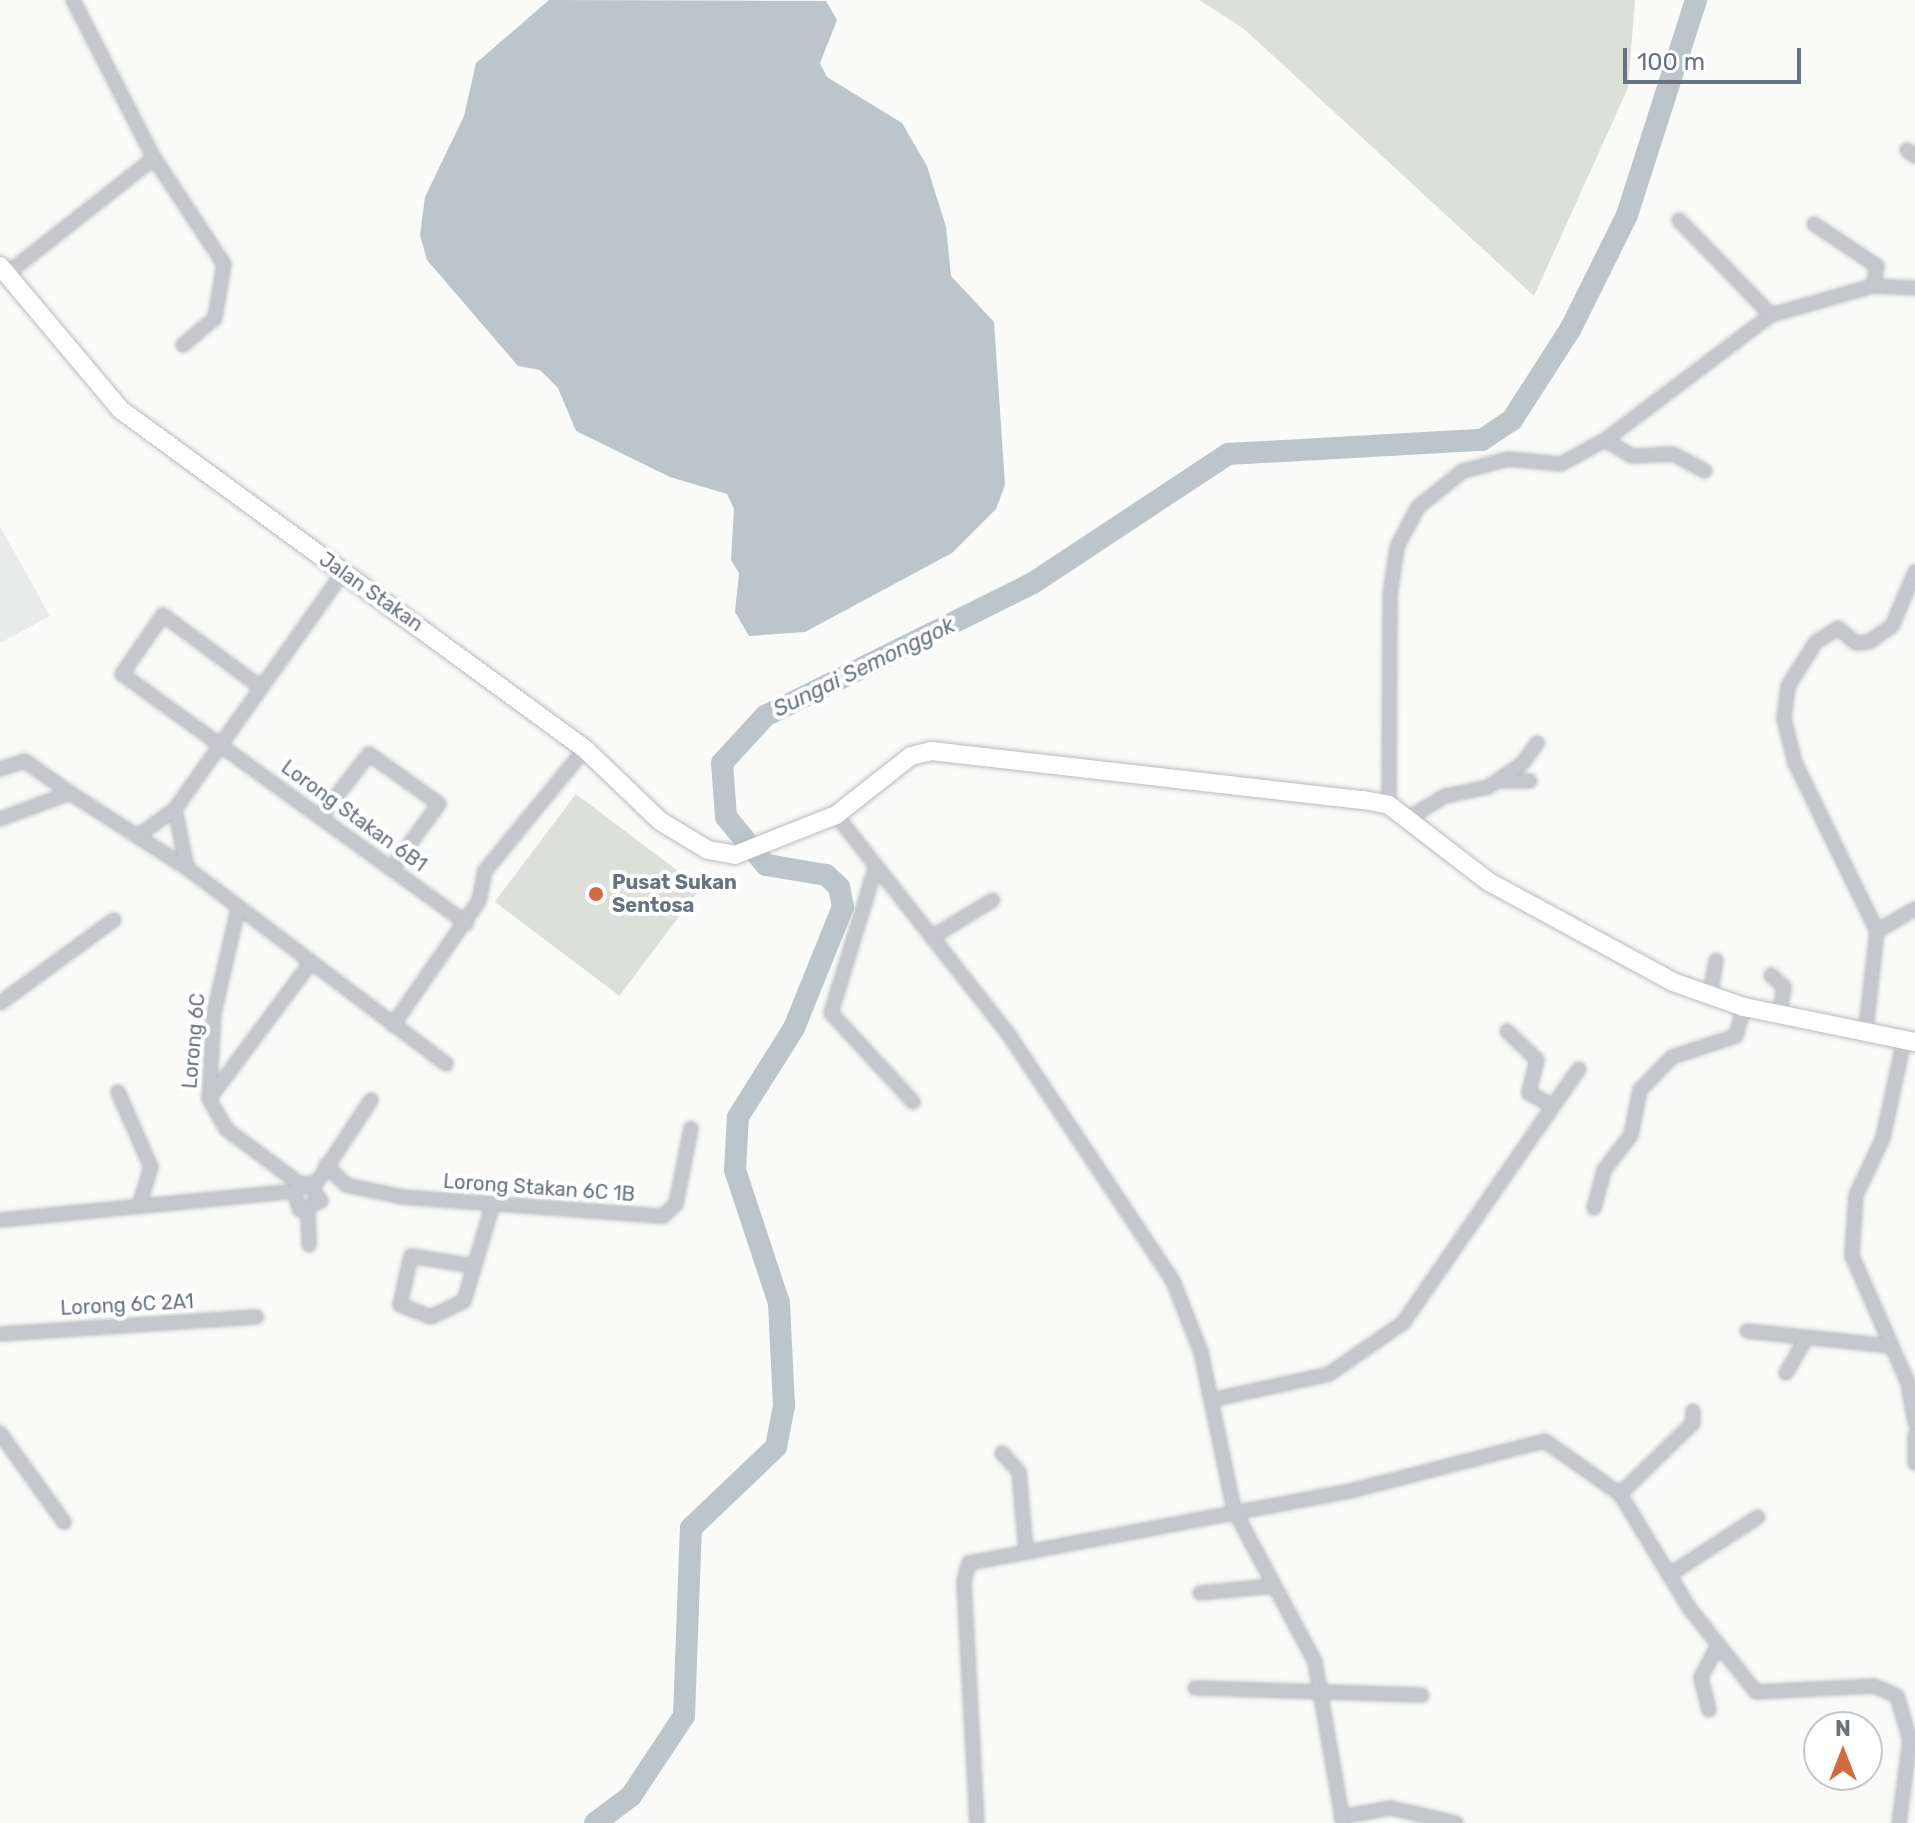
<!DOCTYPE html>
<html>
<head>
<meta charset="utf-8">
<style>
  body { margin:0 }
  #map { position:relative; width:1915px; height:1823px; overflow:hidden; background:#fafaf8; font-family:Rubik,sans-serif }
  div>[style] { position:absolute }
  .built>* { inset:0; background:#eaeceb }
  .green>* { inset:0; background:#dbe0d9; transform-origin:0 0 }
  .water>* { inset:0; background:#bcc5c9 }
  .river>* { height:22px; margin:-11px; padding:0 11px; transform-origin:11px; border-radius:11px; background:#bcc5c9 }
  .roads { filter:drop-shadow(0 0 2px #b7bbbf) drop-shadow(0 0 2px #b7bbbf) }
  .street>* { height:12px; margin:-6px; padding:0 6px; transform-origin:6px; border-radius:6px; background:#c4c7cb }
  .secondary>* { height:18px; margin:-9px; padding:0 9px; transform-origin:9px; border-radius:9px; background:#fff }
  .dots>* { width:22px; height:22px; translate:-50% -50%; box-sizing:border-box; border:4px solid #fff; border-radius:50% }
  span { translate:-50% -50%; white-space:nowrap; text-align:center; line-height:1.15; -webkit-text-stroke:8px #fff; paint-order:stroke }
  .street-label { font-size:20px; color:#677480 }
  .poi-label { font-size:20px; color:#677480; font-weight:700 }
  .left { translate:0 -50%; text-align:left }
  .water-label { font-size:22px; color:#677880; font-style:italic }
  .north { position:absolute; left:1803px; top:1711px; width:80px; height:80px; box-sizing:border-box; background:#fff; border:2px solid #c2c7cc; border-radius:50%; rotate:0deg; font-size:22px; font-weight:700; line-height:32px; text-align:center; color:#677480 }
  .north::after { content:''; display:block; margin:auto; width:28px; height:36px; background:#d36b3f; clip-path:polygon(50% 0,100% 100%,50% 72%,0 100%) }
  .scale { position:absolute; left:1623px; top:48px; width:178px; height:36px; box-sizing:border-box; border:4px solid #677480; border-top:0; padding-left:10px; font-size:24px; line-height:28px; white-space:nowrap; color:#677480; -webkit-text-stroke:6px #fff; paint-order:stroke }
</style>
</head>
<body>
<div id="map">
  <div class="built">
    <div style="clip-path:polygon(0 526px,50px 616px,0 643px)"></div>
  </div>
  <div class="green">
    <div style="clip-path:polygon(1199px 0,1635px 0,1628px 88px,1534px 296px,1243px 28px)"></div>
    <div style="left:576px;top:794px;width:156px;height:135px;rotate:37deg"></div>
  </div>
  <div class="water">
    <div style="clip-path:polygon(549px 0,826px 1px,837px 20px,820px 63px,827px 77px,902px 123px,927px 166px,946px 227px,951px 276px,994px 322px,1005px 485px,996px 509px,952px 553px,805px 632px,749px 636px,735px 612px,739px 573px,731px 560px,734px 509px,727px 494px,670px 477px,576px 431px,558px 388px,540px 370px,518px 366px,427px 260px,420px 235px,425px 197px,464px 116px,476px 63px)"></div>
  </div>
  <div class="river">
    <div style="left:595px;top:1823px;width:45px;rotate:-36.9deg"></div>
    <div style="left:631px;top:1796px;width:96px;rotate:-56.5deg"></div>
    <div style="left:684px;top:1716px;width:188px;rotate:-87.9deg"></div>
    <div style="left:691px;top:1528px;width:117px;rotate:-43.6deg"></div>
    <div style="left:776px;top:1447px;width:42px;rotate:-79deg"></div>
    <div style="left:784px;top:1406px;width:103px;rotate:-92.8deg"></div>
    <div style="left:779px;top:1303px;width:140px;rotate:-108.3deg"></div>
    <div style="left:735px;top:1170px;width:53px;rotate:-86.8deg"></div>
    <div style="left:738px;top:1117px;width:105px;rotate:-57.8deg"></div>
    <div style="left:794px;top:1028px;width:131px;rotate:-68deg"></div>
    <div style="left:843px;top:907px;width:20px;rotate:-101deg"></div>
    <div style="left:839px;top:887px;width:18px;rotate:-137deg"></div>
    <div style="left:826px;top:875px;width:61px;rotate:-170.5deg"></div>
    <div style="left:766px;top:865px;width:62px;rotate:-129.8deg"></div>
    <div style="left:726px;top:817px;width:54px;rotate:-94.2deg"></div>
    <div style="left:722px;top:763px;width:64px;rotate:-47.5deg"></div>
    <div style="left:765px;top:716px;width:299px;rotate:-26.4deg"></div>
    <div style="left:1033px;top:583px;width:234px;rotate:-33.5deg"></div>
    <div style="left:1228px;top:454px;width:254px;rotate:-3.2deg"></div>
    <div style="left:1482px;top:440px;width:36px;rotate:-34deg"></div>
    <div style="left:1512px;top:420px;width:109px;rotate:-57.3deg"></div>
    <div style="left:1571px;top:328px;width:126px;rotate:-63.6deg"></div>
    <div style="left:1627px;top:215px;width:226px;rotate:-72.2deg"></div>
  </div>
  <div class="roads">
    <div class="street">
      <div style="left:73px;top:0;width:178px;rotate:62.9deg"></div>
      <div style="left:154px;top:158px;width:127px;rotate:56.6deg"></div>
      <div style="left:224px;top:264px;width:55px;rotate:99.5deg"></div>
      <div style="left:215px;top:318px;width:42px;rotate:139.8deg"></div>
      <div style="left:1907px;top:150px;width:10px;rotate:37deg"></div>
      <div style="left:1679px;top:220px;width:132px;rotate:45.9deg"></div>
      <div style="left:1814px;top:224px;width:76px;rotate:33.7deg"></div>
      <div style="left:1877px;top:266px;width:20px;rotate:101deg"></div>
      <div style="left:8px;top:273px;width:186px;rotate:-38.2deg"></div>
      <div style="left:1605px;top:440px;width:31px;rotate:31deg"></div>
      <div style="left:1632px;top:456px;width:41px;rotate:-2.8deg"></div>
      <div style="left:1673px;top:454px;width:36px;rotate:28deg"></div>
      <div style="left:259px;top:686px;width:119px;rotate:-143.5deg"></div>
      <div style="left:163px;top:615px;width:72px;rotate:124.8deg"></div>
      <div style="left:122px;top:674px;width:425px;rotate:35.9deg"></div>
      <div style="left:0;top:769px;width:26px;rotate:-18deg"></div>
      <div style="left:25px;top:761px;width:55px;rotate:35.4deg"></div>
      <div style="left:1497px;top:781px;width:33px"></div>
      <div style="left:1389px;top:805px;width:210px;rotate:-89.7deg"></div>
      <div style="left:1390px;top:595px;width:49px;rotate:-81.7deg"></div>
      <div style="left:1397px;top:547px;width:45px;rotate:-62.3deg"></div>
      <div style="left:1418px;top:507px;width:58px;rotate:-38.7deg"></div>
      <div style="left:1463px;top:471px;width:47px;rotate:-14.9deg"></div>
      <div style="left:1508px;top:459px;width:53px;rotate:5.4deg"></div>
      <div style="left:1561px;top:464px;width:50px;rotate:-28.6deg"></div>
      <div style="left:1605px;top:440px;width:208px;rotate:-37deg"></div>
      <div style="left:1771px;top:315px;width:106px;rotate:-15.9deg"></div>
      <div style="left:1873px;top:286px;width:42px;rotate:2.7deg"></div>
      <div style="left:175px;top:809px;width:290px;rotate:-54.6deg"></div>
      <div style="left:322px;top:815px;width:77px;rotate:-52.4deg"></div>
      <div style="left:369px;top:754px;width:86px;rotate:35.5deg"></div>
      <div style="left:439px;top:804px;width:79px;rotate:126.3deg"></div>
      <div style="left:836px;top:815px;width:276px;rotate:51.8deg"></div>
      <div style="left:1007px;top:1032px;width:299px;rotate:56.3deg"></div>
      <div style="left:1173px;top:1281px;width:76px;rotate:68.5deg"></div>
      <div style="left:1201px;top:1352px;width:161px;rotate:78.2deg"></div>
      <div style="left:1234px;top:1510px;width:172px;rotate:61.9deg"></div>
      <div style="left:1315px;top:1662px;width:163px;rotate:80.1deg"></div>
      <div style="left:0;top:819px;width:75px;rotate:-20.4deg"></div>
      <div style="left:70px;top:793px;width:139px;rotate:32.7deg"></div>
      <div style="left:187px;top:868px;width:325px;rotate:37.1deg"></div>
      <div style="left:1405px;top:820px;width:47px;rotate:-31deg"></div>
      <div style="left:1445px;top:796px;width:44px;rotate:-11.8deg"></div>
      <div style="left:1488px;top:787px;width:41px;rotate:-34.1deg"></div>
      <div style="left:1522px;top:764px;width:26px;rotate:-54deg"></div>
      <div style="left:139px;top:835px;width:44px;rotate:-35.8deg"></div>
      <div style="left:175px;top:809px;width:60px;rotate:78.5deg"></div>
      <div style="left:876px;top:866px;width:154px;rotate:107deg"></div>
      <div style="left:831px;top:1013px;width:121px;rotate:47.3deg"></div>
      <div style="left:238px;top:909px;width:107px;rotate:103deg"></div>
      <div style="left:214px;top:1013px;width:86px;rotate:93.3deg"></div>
      <div style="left:209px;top:1099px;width:34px;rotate:60deg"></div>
      <div style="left:226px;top:1129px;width:92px;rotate:36.6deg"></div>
      <div style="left:1877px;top:931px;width:44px;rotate:-30.1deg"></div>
      <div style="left:932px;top:937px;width:71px;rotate:-31.2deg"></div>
      <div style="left:1771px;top:975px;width:18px;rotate:43deg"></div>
      <div style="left:1784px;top:987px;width:26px;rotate:99deg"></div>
      <div style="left:1710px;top:995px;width:35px;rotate:-80deg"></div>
      <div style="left:0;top:1003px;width:141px;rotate:-36.1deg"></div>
      <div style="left:393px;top:1025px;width:151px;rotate:-55.3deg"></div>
      <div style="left:479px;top:901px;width:31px;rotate:-79deg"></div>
      <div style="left:485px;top:871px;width:158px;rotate:-50.7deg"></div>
      <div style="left:1866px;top:1029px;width:99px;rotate:-83.6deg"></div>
      <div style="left:1877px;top:931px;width:187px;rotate:-116deg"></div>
      <div style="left:1795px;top:763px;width:45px;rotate:-104deg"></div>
      <div style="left:1784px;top:719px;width:33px;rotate:-83deg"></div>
      <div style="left:1788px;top:686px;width:52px;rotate:-57.5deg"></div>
      <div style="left:1816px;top:642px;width:26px;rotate:-32deg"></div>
      <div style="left:1838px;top:628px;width:23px;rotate:40deg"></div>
      <div style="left:1856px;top:643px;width:13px;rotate:-4deg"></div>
      <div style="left:1869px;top:642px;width:28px;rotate:-35deg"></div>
      <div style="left:1892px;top:626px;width:59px;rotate:-66.9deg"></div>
      <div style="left:1507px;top:1031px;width:42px;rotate:44deg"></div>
      <div style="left:1537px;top:1060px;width:34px;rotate:104deg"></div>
      <div style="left:1529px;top:1093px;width:25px;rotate:29deg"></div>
      <div style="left:1904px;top:1040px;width:100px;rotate:102.1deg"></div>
      <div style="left:1883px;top:1138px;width:63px;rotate:115.3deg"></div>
      <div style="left:1856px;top:1195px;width:61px;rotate:93.8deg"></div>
      <div style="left:1852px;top:1256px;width:139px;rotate:66.2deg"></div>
      <div style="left:1908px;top:1383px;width:40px;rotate:80deg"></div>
      <div style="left:118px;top:1092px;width:82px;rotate:66.3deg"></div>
      <div style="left:151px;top:1167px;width:38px;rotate:107deg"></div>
      <div style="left:209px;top:1099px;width:167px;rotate:-53.3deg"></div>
      <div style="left:326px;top:1165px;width:28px;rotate:45deg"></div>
      <div style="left:346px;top:1185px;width:57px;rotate:12.1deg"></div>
      <div style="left:402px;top:1197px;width:262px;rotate:4.2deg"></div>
      <div style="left:663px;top:1216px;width:18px;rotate:-43deg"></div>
      <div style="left:676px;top:1204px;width:77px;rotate:-78.8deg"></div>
      <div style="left:315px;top:1185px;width:102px;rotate:-56.6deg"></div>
      <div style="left:1594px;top:1208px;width:39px;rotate:-75deg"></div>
      <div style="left:1604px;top:1170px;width:44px;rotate:-52.4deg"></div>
      <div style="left:1631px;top:1135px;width:46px;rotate:-78.7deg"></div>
      <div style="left:1640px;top:1090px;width:46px;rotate:-45.9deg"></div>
      <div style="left:1672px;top:1057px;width:67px;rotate:-18.2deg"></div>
      <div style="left:1736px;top:1036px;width:30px;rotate:-75deg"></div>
      <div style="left:308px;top:1212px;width:33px;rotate:88deg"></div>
      <div style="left:0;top:1220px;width:295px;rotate:-5.6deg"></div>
      <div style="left:294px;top:1191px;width:16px;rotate:-30deg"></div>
      <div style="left:308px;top:1183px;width:22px;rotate:54deg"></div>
      <div style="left:321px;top:1201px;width:23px;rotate:157deg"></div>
      <div style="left:300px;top:1210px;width:20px;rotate:-108deg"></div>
      <div style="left:474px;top:1266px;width:64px;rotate:-171deg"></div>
      <div style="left:411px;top:1256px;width:50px;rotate:102.7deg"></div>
      <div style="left:400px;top:1305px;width:33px;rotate:21deg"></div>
      <div style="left:431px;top:1317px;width:37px;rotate:-26deg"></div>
      <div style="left:464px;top:1301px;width:98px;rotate:-73.4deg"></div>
      <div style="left:1747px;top:1331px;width:144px;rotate:6deg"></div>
      <div style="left:0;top:1334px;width:257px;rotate:-3.8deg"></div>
      <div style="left:1786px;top:1373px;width:36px;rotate:-60deg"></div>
      <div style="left:1211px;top:1400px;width:121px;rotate:-12.4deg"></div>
      <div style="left:1329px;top:1374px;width:90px;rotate:-34.6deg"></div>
      <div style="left:1403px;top:1323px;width:309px;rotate:-55.3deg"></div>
      <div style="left:0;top:1433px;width:110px;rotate:54.3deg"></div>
      <div style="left:1915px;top:1435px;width:28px;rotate:90deg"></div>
      <div style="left:1002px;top:1453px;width:25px;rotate:48deg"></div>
      <div style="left:1019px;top:1472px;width:78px;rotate:84.9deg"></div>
      <div style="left:1620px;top:1494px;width:102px;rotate:-44.2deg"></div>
      <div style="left:1693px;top:1423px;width:12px;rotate:-90deg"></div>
      <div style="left:1669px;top:1575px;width:106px;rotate:-33.1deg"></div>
      <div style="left:1200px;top:1593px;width:74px;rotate:-5.4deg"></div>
      <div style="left:1195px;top:1688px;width:227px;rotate:1.8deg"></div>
      <div style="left:1709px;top:1710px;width:34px;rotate:-104deg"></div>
      <div style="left:1701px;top:1677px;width:34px;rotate:-62deg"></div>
      <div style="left:1341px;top:1817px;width:51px;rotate:-10.2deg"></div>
      <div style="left:1391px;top:1808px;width:67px;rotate:13deg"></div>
      <div style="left:977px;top:1823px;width:242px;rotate:-93.1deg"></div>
      <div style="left:964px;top:1581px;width:19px;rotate:-74deg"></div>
      <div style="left:969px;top:1563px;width:392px;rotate:-10.7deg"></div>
      <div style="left:1354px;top:1490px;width:197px;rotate:-14.4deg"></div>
      <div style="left:1545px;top:1441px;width:92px;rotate:35.2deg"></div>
      <div style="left:1620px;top:1494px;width:135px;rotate:58.7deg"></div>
      <div style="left:1690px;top:1609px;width:106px;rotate:51.5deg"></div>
      <div style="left:1756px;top:1692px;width:118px;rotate:-2.9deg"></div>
      <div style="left:1874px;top:1686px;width:25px;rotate:23deg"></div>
      <div style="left:1897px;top:1696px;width:46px;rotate:73.5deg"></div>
      <div style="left:1910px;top:1740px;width:84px;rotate:97.5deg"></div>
    </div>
    <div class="secondary">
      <div style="left:0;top:266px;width:188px;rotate:50deg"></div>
      <div style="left:121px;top:410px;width:575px;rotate:36.15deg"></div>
      <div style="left:585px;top:749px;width:104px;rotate:43.8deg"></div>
      <div style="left:660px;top:821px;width:56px;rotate:31.1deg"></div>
      <div style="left:708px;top:850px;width:27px;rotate:10deg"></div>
      <div style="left:735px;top:855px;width:109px;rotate:-21.6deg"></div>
      <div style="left:836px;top:815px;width:95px;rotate:-38.2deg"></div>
      <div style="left:911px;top:756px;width:21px;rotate:-14deg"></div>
      <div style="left:931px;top:751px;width:436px;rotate:6.5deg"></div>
      <div style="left:1364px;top:800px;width:25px;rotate:11deg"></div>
      <div style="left:1389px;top:805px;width:126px;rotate:37.6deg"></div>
      <div style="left:1489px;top:882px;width:209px;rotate:28.5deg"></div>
      <div style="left:1673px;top:982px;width:75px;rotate:19.4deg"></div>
      <div style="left:1744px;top:1007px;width:175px;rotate:11.6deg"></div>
    </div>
  </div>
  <div class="dots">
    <div style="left:596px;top:894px;background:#d36b3f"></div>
  </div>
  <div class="street-label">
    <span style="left:371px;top:592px;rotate:35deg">Jalan Stakan</span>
    <span style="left:354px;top:816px;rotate:36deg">Lorong Stakan 6B1</span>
    <span style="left:194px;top:1041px;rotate:-85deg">Lorong 6C</span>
    <span style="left:539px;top:1188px;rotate:4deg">Lorong Stakan 6C 1B</span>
    <span style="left:127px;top:1305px;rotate:-3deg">Lorong 6C 2A1</span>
  </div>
  <div class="poi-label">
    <span class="left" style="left:612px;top:894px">Pusat Sukan<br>Sentosa</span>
  </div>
  <div class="water-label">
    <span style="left:864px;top:667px;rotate:-26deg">Sungai Semonggok</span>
  </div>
  <div class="north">N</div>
  <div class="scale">100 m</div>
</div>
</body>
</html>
